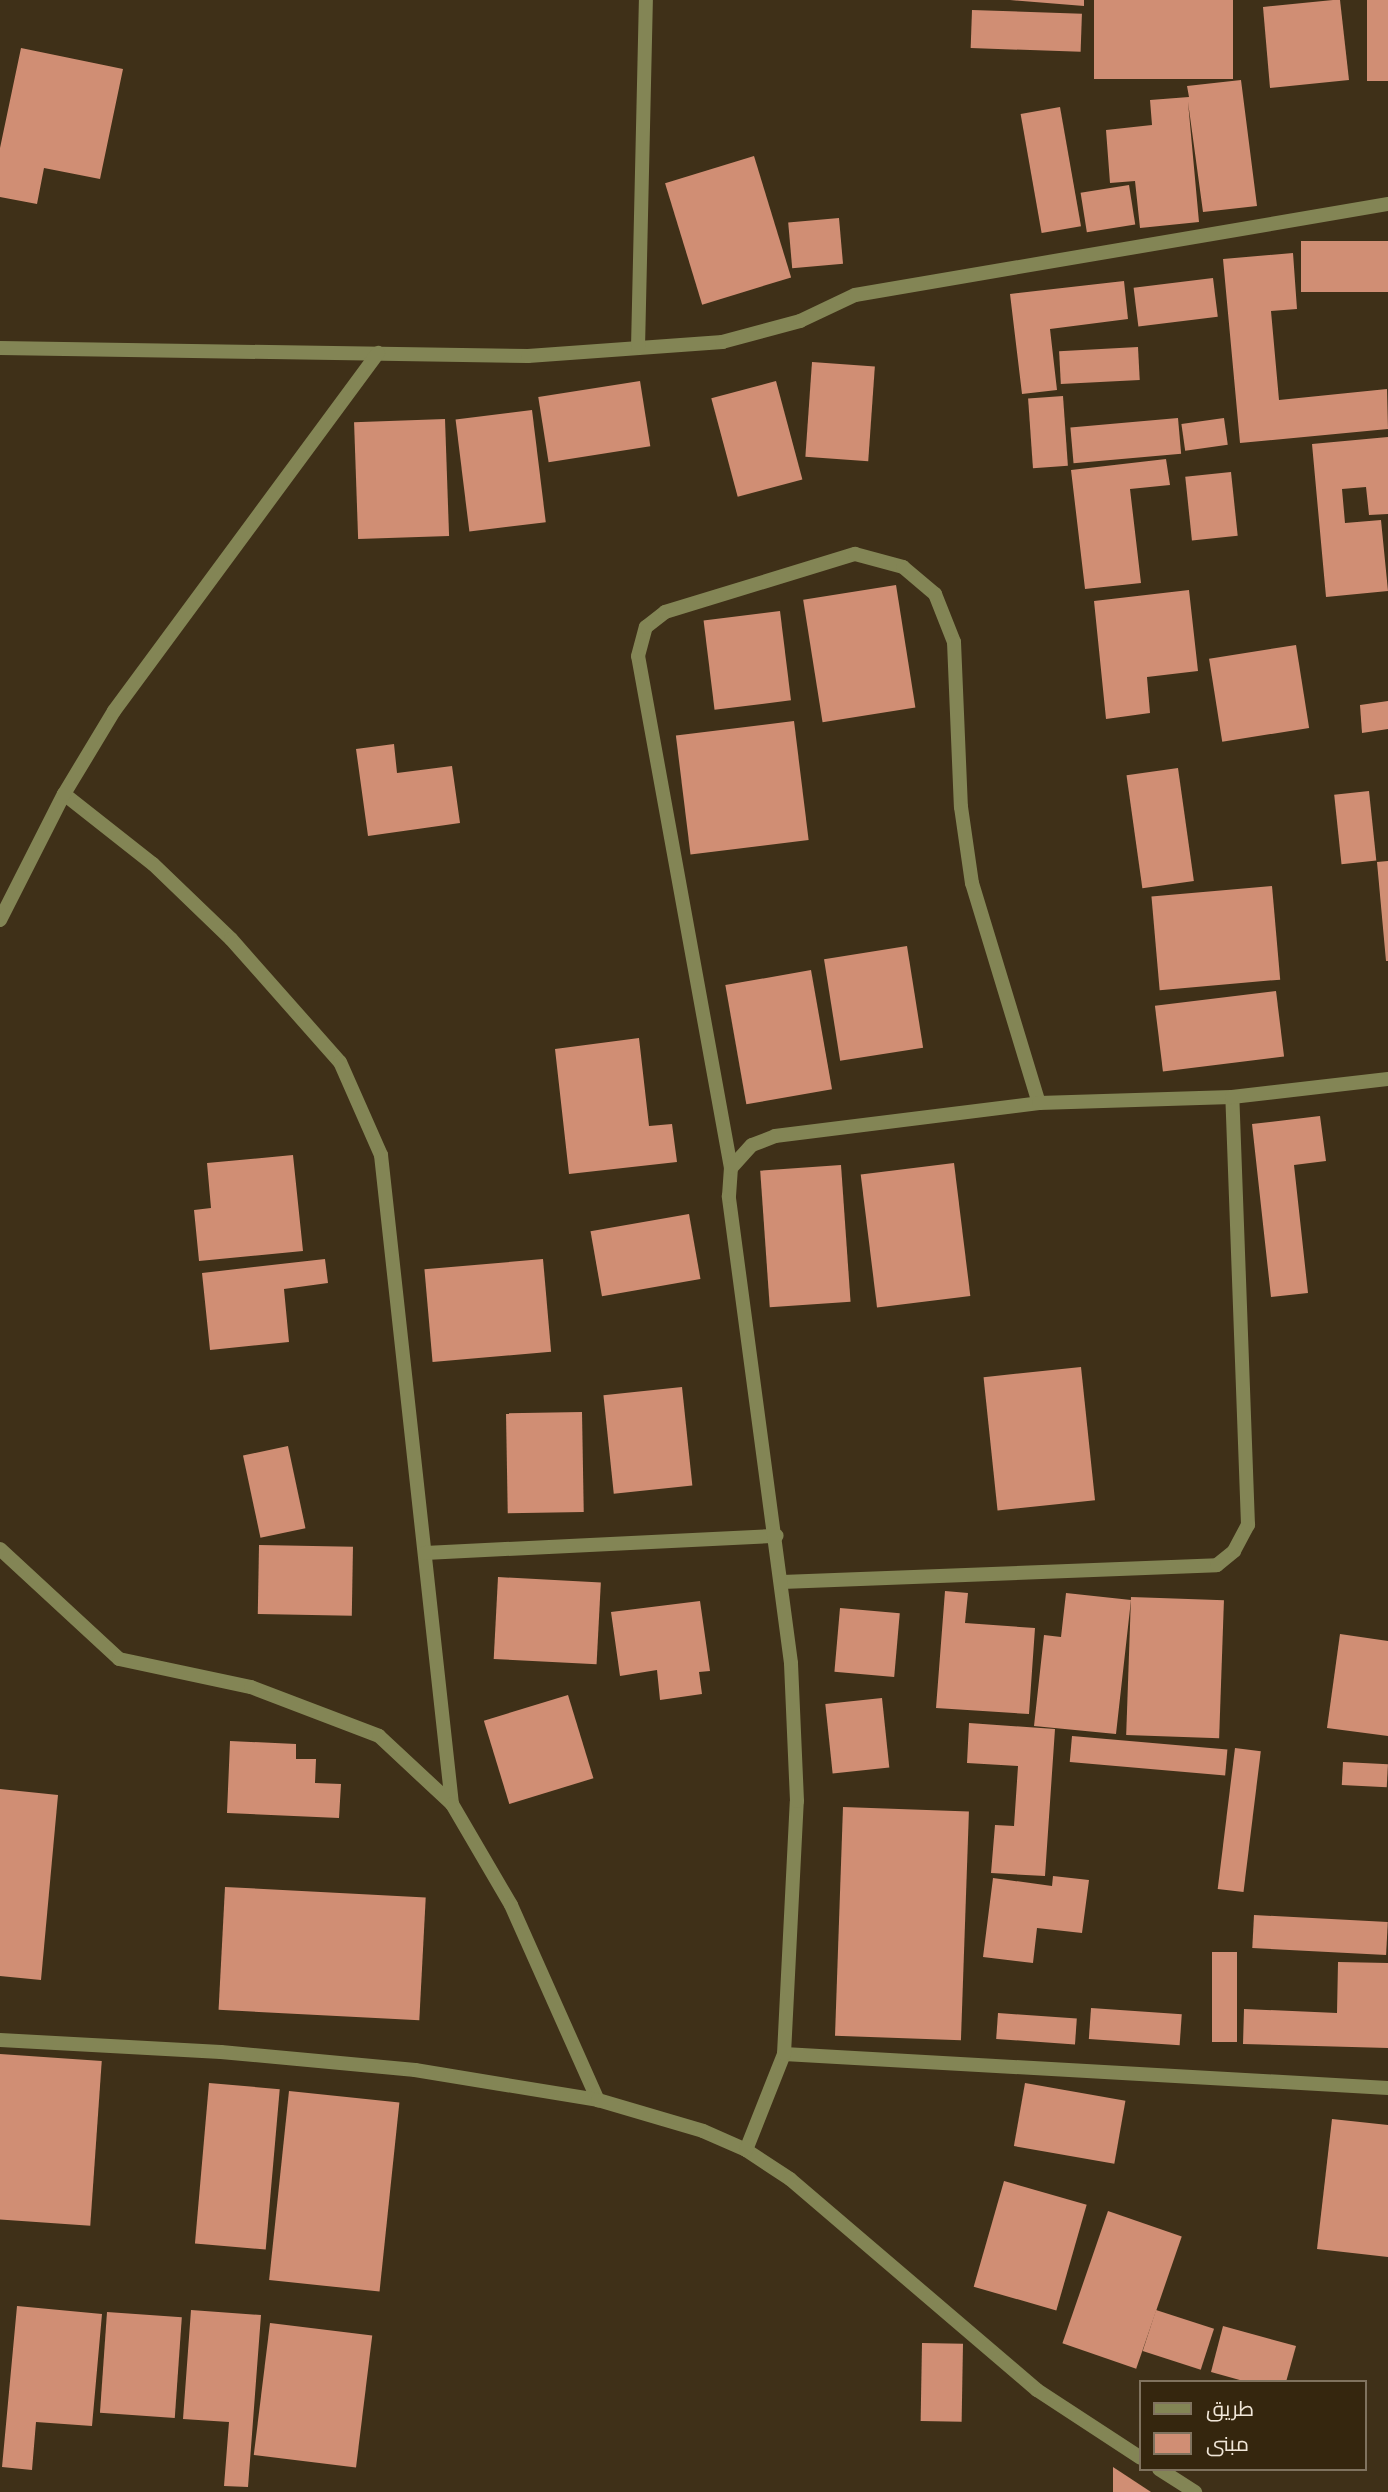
<!DOCTYPE html>
<html>
<head>
<meta charset="utf-8">
<style>
  body { margin:0 }
  #map { position:relative; width:1388px; height:2492px; overflow:hidden; background:#3f3018; font-family:Mulish,Cairo,sans-serif }
  div>[style] { position:absolute }
  .building>* { inset:0; background:#d08e74; transform-origin:0 0 }
  .street>* { height:14px; margin:-7px; padding:0 7px; transform-origin:7px; border-radius:7px; background:#838555 }
  span { translate:-50% -50%; white-space:nowrap; text-align:center; line-height:1.15; -webkit-text-stroke:7px #35260e; paint-order:stroke }
  .legend { position:absolute; left:1139px; top:2380px; width:228px; height:91px; box-sizing:border-box; background:#35260e; border:2px solid #80735f; margin:0; padding:9px 12px; list-style:none; font-size:21px; color:#f1e7d9 }
  .legend li { display:flex; align-items:center; gap:14px; height:35px }
  .legend b { width:35px; border:2px solid #80735f }
</style>
</head>
<body>
<div id="map">
  <div class="building">
    <div style="clip-path:polygon(1010px 0,1084px 0,1084px 6px)"></div>
    <div style="left:1094px;top:0;width:139px;height:79px"></div>
    <div style="clip-path:polygon(1333px 0,1340px 0,1349px 80px,1270px 88px,1263px 7px)"></div>
    <div style="left:1367px;top:0;width:21px;height:81px"></div>
    <div style="left:972px;top:10px;width:110px;height:38px;rotate:2deg"></div>
    <div style="clip-path:polygon(21px 48px,123px 69px,100px 179px,44px 168px,37px 204px,0 197px,0 148px)"></div>
    <div style="clip-path:polygon(1241px 80px,1257px 206px,1203px 212px,1188px 102px,1199px 222px,1140px 228px,1135px 181px,1110px 183px,1106px 130px,1152px 125px,1150px 100px,1189px 97px,1187px 86px)"></div>
    <div style="left:1060px;top:107px;width:121px;height:40px;rotate:80deg"></div>
    <div style="left:754px;top:156px;width:127px;height:93px;rotate:73deg"></div>
    <div style="left:1129px;top:185px;width:40px;height:49px;rotate:81deg"></div>
    <div style="left:839px;top:218px;width:46px;height:51px;rotate:85deg"></div>
    <div style="left:1388px;top:241px;width:51px;height:87px;rotate:90deg"></div>
    <div style="clip-path:polygon(1293px 253px,1297px 309px,1271px 311px,1279px 400px,1387px 389px,1388px 429px,1240px 443px,1223px 259px)"></div>
    <div style="left:1213px;top:278px;width:39px;height:80px;rotate:83deg"></div>
    <div style="clip-path:polygon(1124px 281px,1128px 319px,1050px 329px,1057px 390px,1022px 394px,1010px 294px)"></div>
    <div style="left:1138px;top:347px;width:33px;height:79px;rotate:87deg"></div>
    <div style="left:812px;top:362px;width:63px;height:95px;rotate:4deg"></div>
    <div style="left:640px;top:381px;width:66px;height:103px;rotate:81deg"></div>
    <div style="left:776px;top:381px;width:102px;height:67px;rotate:75deg"></div>
    <div style="left:1063px;top:396px;width:70px;height:35px;rotate:86deg"></div>
    <div style="left:532px;top:410px;width:113px;height:77px;rotate:83deg"></div>
    <div style="left:1178px;top:418px;width:36px;height:108px;rotate:85deg"></div>
    <div style="left:1224px;top:418px;width:27px;height:43px;rotate:82deg"></div>
    <div style="left:445px;top:419px;width:117px;height:91px;rotate:88deg"></div>
    <div style="clip-path:polygon(1388px 437px,1388px 514px,1369px 515px,1366px 487px,1342px 489px,1345px 523px,1381px 520px,1388px 591px,1326px 597px,1312px 444px)"></div>
    <div style="clip-path:polygon(1166px 459px,1170px 485px,1130px 489px,1141px 583px,1085px 589px,1071px 470px)"></div>
    <div style="left:1231px;top:472px;width:64px;height:46px;rotate:84deg"></div>
    <div style="left:896px;top:585px;width:124px;height:94px;rotate:81deg"></div>
    <div style="clip-path:polygon(1189px 590px,1198px 671px,1147px 677px,1150px 713px,1106px 719px,1094px 601px)"></div>
    <div style="left:780px;top:611px;width:90px;height:77px;rotate:83deg"></div>
    <div style="left:1296px;top:645px;width:84px;height:88px;rotate:81deg"></div>
    <div style="clip-path:polygon(1388px 701px,1388px 729px,1362px 733px,1360px 705px)"></div>
    <div style="left:794px;top:721px;width:120px;height:119px;rotate:83deg"></div>
    <div style="clip-path:polygon(394px 744px,397px 773px,452px 766px,460px 823px,368px 836px,356px 749px)"></div>
    <div style="left:1178px;top:768px;width:114px;height:52px;rotate:82deg"></div>
    <div style="left:1369px;top:791px;width:70px;height:35px;rotate:84deg"></div>
    <div style="clip-path:polygon(1388px 861px,1388px 961px,1386px 961px,1377px 862px)"></div>
    <div style="left:1272px;top:886px;width:94px;height:121px;rotate:85deg"></div>
    <div style="left:907px;top:946px;width:103px;height:84px;rotate:81deg"></div>
    <div style="left:811px;top:970px;width:121px;height:87px;rotate:80deg"></div>
    <div style="left:1276px;top:991px;width:66px;height:122px;rotate:83deg"></div>
    <div style="clip-path:polygon(639px 1038px,649px 1126px,672px 1124px,677px 1162px,569px 1174px,555px 1049px)"></div>
    <div style="clip-path:polygon(1320px 1116px,1326px 1161px,1294px 1165px,1308px 1293px,1271px 1297px,1252px 1124px)"></div>
    <div style="clip-path:polygon(293px 1155px,303px 1251px,199px 1261px,194px 1210px,211px 1208px,207px 1163px)"></div>
    <div style="left:954px;top:1163px;width:134px;height:94px;rotate:83deg"></div>
    <div style="left:841px;top:1165px;width:137px;height:81px;rotate:86deg"></div>
    <div style="left:689px;top:1214px;width:66px;height:100px;rotate:80deg"></div>
    <div style="clip-path:polygon(325px 1259px,328px 1283px,284px 1289px,289px 1342px,210px 1350px,202px 1273px)"></div>
    <div style="left:543px;top:1259px;width:93px;height:119px;rotate:85deg"></div>
    <div style="left:1081px;top:1367px;width:134px;height:98px;rotate:84deg"></div>
    <div style="left:682px;top:1387px;width:99px;height:79px;rotate:84deg"></div>
    <div style="left:582px;top:1412px;width:100px;height:76px;rotate:89deg"></div>
    <div style="left:288px;top:1446px;width:84px;height:46px;rotate:78deg"></div>
    <div style="left:259px;top:1545px;width:94px;height:69px;rotate:1deg"></div>
    <div style="left:498px;top:1577px;width:103px;height:82px;rotate:3deg"></div>
    <div style="clip-path:polygon(945px 1591px,968px 1593px,965px 1623px,1035px 1628px,1029px 1714px,936px 1708px)"></div>
    <div style="clip-path:polygon(1066px 1593px,1131px 1600px,1116px 1734px,1034px 1726px,1044px 1635px,1061px 1637px)"></div>
    <div style="left:1131px;top:1597px;width:93px;height:138px;rotate:2deg"></div>
    <div style="clip-path:polygon(700px 1601px,710px 1671px,699px 1672px,702px 1694px,660px 1700px,657px 1670px,620px 1676px,611px 1612px)"></div>
    <div style="left:840px;top:1608px;width:60px;height:64px;rotate:5deg"></div>
    <div style="clip-path:polygon(1340px 1634px,1388px 1641px,1388px 1736px,1327px 1728px)"></div>
    <div style="left:568px;top:1695px;width:87px;height:88px;rotate:73deg"></div>
    <div style="left:882px;top:1698px;width:70px;height:57px;rotate:84deg"></div>
    <div style="clip-path:polygon(969px 1723px,1055px 1729px,1045px 1876px,991px 1873px,995px 1825px,1014px 1826px,1018px 1766px,967px 1763px)"></div>
    <div style="left:1072px;top:1736px;width:156px;height:26px;rotate:5deg"></div>
    <div style="clip-path:polygon(230px 1741px,296px 1744px,296px 1759px,316px 1759px,315px 1783px,341px 1784px,339px 1818px,227px 1813px)"></div>
    <div style="left:1235px;top:1748px;width:26px;height:142px;rotate:7deg"></div>
    <div style="left:1343px;top:1762px;width:45px;height:23px;rotate:3deg"></div>
    <div style="clip-path:polygon(0 1789px,58px 1795px,41px 1980px,0 1976px)"></div>
    <div style="left:843px;top:1807px;width:126px;height:229px;rotate:2deg"></div>
    <div style="clip-path:polygon(1053px 1876px,1089px 1880px,1082px 1933px,1037px 1928px,1033px 1963px,983px 1957px,993px 1878px,1052px 1886px)"></div>
    <div style="left:225px;top:1887px;width:201px;height:123px;rotate:3deg"></div>
    <div style="left:1254px;top:1915px;width:134px;height:33px;rotate:3deg"></div>
    <div style="left:1212px;top:1952px;width:25px;height:90px"></div>
    <div style="clip-path:polygon(1338px 1962px,1388px 1963px,1388px 2048px,1243px 2044px,1244px 2009px,1337px 2013px)"></div>
    <div style="left:1091px;top:2008px;width:91px;height:31px;rotate:4deg"></div>
    <div style="left:998px;top:2013px;width:79px;height:26px;rotate:4deg"></div>
    <div style="left:0;top:2054px;width:102px;height:165px;rotate:4deg"></div>
    <div style="left:209px;top:2083px;width:71px;height:161px;rotate:5deg"></div>
    <div style="left:1025px;top:2083px;width:102px;height:64px;rotate:10deg"></div>
    <div style="left:289px;top:2091px;width:111px;height:190px;rotate:6deg"></div>
    <div style="clip-path:polygon(1332px 2119px,1388px 2125px,1388px 2257px,1317px 2249px)"></div>
    <div style="left:1004px;top:2181px;width:86px;height:110px;rotate:16deg"></div>
    <div style="left:1108px;top:2211px;width:78px;height:140px;rotate:19deg"></div>
    <div style="clip-path:polygon(17px 2306px,102px 2314px,92px 2426px,36px 2422px,32px 2470px,2px 2467px)"></div>
    <div style="clip-path:polygon(191px 2310px,261px 2315px,248px 2487px,224px 2486px,229px 2422px,183px 2419px)"></div>
    <div style="left:1156px;top:2310px;width:61px;height:43px;rotate:18deg"></div>
    <div style="left:107px;top:2312px;width:75px;height:101px;rotate:4deg"></div>
    <div style="left:270px;top:2323px;width:103px;height:133px;rotate:7deg"></div>
    <div style="clip-path:polygon(1223px 2326px,1296px 2346px,1286px 2382px,1247px 2382px,1211px 2372px)"></div>
    <div style="left:922px;top:2343px;width:41px;height:78px;rotate:1deg"></div>
    <div style="clip-path:polygon(1113px 2467px,1151px 2492px,1113px 2492px)"></div>
  </div>
  <div class="street">
    <div style="left:0;top:348px;width:528px;rotate:0.87deg"></div>
    <div style="left:528px;top:356px;width:195px;rotate:-4.1deg"></div>
    <div style="left:722px;top:342px;width:81px;rotate:-15.1deg"></div>
    <div style="left:800px;top:321px;width:61px;rotate:-25.3deg"></div>
    <div style="left:855px;top:295px;width:541px;rotate:-9.69deg"></div>
    <div style="left:638px;top:348px;width:348px;rotate:-88.7deg"></div>
    <div style="left:64px;top:794px;width:113px;rotate:38.2deg"></div>
    <div style="left:153px;top:864px;width:108px;rotate:43.9deg"></div>
    <div style="left:231px;top:939px;width:164px;rotate:48.5deg"></div>
    <div style="left:340px;top:1062px;width:102px;rotate:66.2deg"></div>
    <div style="left:381px;top:1155px;width:653px;rotate:83.76deg"></div>
    <div style="left:0;top:920px;width:141px;rotate:-63.1deg"></div>
    <div style="left:64px;top:794px;width:97px;rotate:-58.9deg"></div>
    <div style="left:114px;top:711px;width:445px;rotate:-53.6deg"></div>
    <div style="left:731px;top:1168px;width:520px;rotate:-100.29deg"></div>
    <div style="left:638px;top:656px;width:30px;rotate:-75deg"></div>
    <div style="left:646px;top:627px;width:24px;rotate:-38deg"></div>
    <div style="left:665px;top:612px;width:199px;rotate:-17deg"></div>
    <div style="left:855px;top:554px;width:50px;rotate:15.2deg"></div>
    <div style="left:903px;top:567px;width:42px;rotate:40.2deg"></div>
    <div style="left:935px;top:594px;width:52px;rotate:68.4deg"></div>
    <div style="left:954px;top:642px;width:165px;rotate:87.6deg"></div>
    <div style="left:961px;top:807px;width:77px;rotate:81.8deg"></div>
    <div style="left:972px;top:883px;width:230px;rotate:73.1deg"></div>
    <div style="left:0;top:1549px;width:162px;rotate:42.7deg"></div>
    <div style="left:119px;top:1659px;width:135px;rotate:12deg"></div>
    <div style="left:251px;top:1687px;width:137px;rotate:20.9deg"></div>
    <div style="left:379px;top:1736px;width:100px;rotate:43deg"></div>
    <div style="left:452px;top:1804px;width:117px;rotate:59.7deg"></div>
    <div style="left:511px;top:1905px;width:214px;rotate:66deg"></div>
    <div style="left:425px;top:1553px;width:352px;rotate:-2.8deg"></div>
    <div style="left:782px;top:1582px;width:435px;rotate:-2.2deg"></div>
    <div style="left:1217px;top:1565px;width:22px;rotate:-39deg"></div>
    <div style="left:1234px;top:1551px;width:30px;rotate:-62deg"></div>
    <div style="left:1248px;top:1525px;width:428px;rotate:-92.1deg"></div>
    <div style="left:0;top:2040px;width:221px;rotate:3.1deg"></div>
    <div style="left:221px;top:2052px;width:195px;rotate:5.3deg"></div>
    <div style="left:415px;top:2070px;width:185px;rotate:9.3deg"></div>
    <div style="left:598px;top:2100px;width:109px;rotate:16.4deg"></div>
    <div style="left:703px;top:2131px;width:47px;rotate:23.8deg"></div>
    <div style="left:746px;top:2150px;width:53px;rotate:33.4deg"></div>
    <div style="left:790px;top:2179px;width:325px;rotate:40.5deg"></div>
    <div style="left:1037px;top:2390px;width:124px;rotate:33.2deg"></div>
    <div style="left:784px;top:2054px;width:605px;rotate:3.22deg"></div>
    <div style="left:746px;top:2150px;width:103px;rotate:-68.4deg"></div>
    <div style="left:784px;top:2054px;width:253px;rotate:-87.1deg"></div>
    <div style="left:797px;top:1801px;width:138px;rotate:-92.5deg"></div>
    <div style="left:791px;top:1663px;width:471px;rotate:-97.6deg"></div>
    <div style="left:729px;top:1196px;width:28px;rotate:-86deg"></div>
    <div style="left:731px;top:1168px;width:31px;rotate:-48deg"></div>
    <div style="left:752px;top:1145px;width:25px;rotate:-21deg"></div>
    <div style="left:775px;top:1136px;width:266px;rotate:-7.1deg"></div>
    <div style="left:1039px;top:1103px;width:193px;rotate:-1.8deg"></div>
    <div style="left:1232px;top:1097px;width:157px;rotate:-6.6deg"></div>
    <div style="left:1159px;top:2469px;width:43px;rotate:32.6deg"></div>
  </div>
  <ul class="legend">
  <li><b style="height:9px;background:#838555"></b>طريق</li>
  <li><b style="height:19px;background:#d08e74"></b>مبنى</li>
  </ul>
</div>
</body>
</html>
